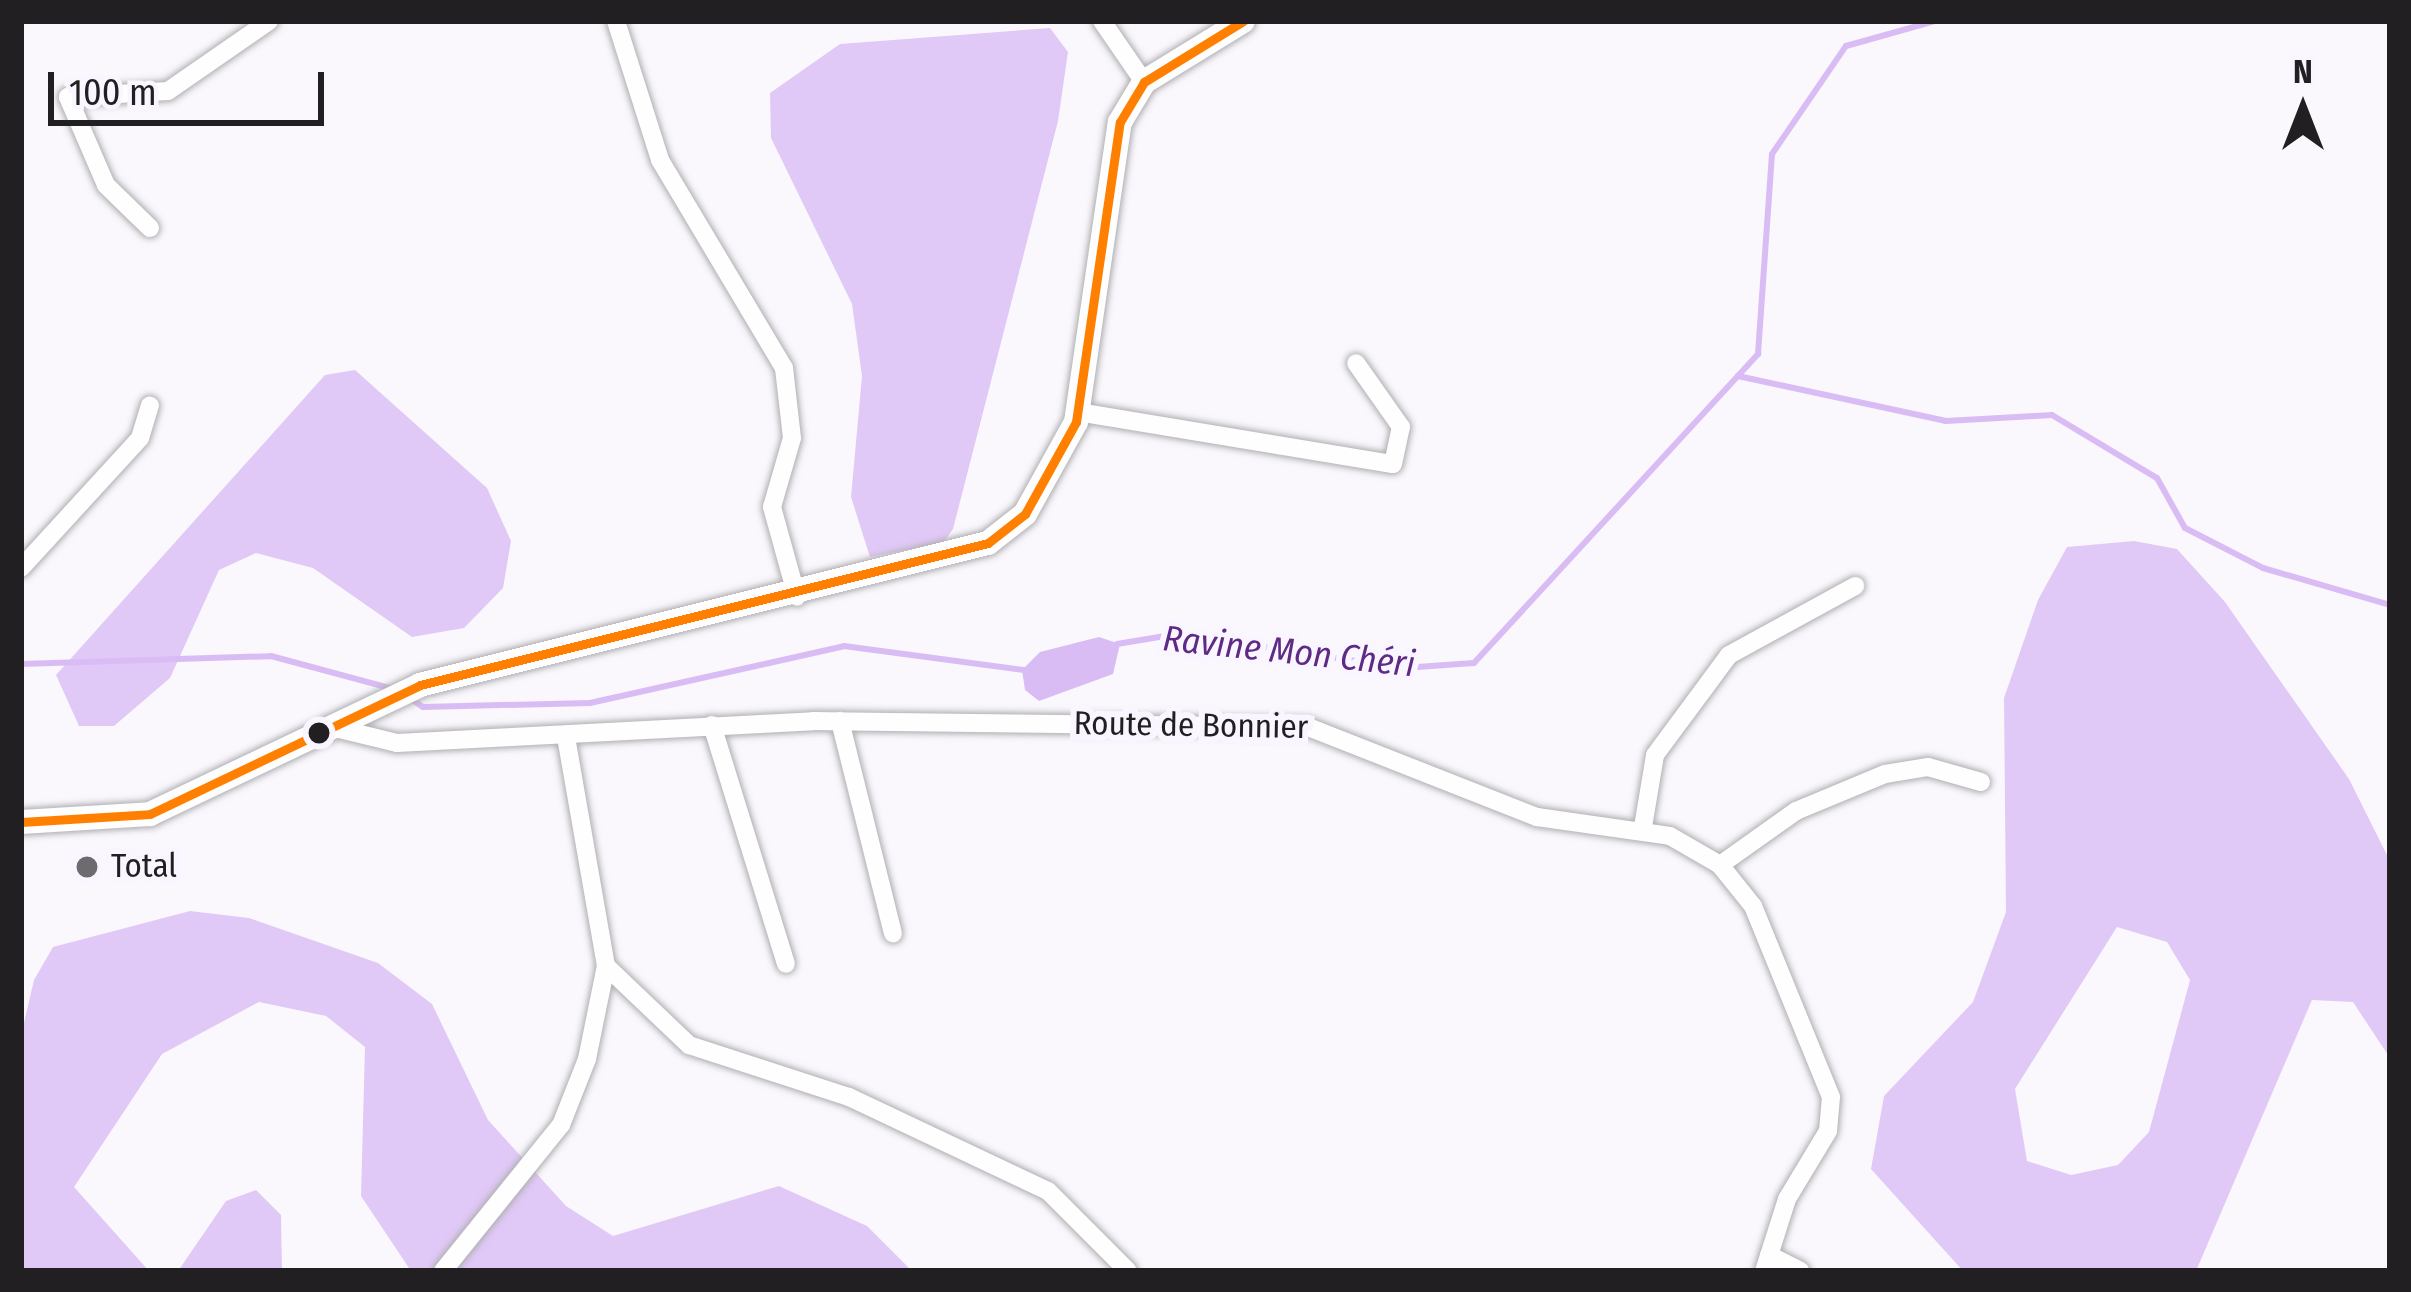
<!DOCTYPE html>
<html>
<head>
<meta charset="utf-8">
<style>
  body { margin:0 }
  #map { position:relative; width:2411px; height:1292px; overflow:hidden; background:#faf8fd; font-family:"Fira Sans Condensed",sans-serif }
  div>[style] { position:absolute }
  .forest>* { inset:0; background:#e1c9f7 }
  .water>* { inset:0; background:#dabcf5 }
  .stream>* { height:6px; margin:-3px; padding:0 3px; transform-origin:3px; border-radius:3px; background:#dabcf5 }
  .roads { filter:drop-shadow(0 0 3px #b0afb2) drop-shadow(0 0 3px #b0afb2) }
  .street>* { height:18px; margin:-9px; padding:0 9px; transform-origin:9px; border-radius:9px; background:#fefeff }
  .secondary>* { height:24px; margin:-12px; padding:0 12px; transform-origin:12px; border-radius:12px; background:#fefeff }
  .bus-1>* { height:9px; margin:-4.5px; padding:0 4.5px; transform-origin:4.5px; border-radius:4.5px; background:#ff8000 }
  .dots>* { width:33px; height:33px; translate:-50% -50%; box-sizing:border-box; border:6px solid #faf6ff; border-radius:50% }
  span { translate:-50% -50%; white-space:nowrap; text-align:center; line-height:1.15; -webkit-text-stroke:12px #faf6ff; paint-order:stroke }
  .street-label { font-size:33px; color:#211f22 }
  .poi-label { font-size:33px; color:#211f22 }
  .left { translate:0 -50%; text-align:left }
  .water-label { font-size:36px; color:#5e2a85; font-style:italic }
  .frame { position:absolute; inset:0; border:24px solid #211f22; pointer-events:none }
  .north { position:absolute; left:2243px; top:48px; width:120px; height:120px; -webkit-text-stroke:9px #faf6ff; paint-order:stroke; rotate:0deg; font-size:33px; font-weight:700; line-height:48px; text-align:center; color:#211f22 }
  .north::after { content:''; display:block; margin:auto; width:42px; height:54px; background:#211f22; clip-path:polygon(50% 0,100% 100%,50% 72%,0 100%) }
  .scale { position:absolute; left:48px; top:72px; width:276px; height:54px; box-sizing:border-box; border:6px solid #211f22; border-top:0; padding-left:15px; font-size:36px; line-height:42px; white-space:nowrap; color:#211f22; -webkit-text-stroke:9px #faf6ff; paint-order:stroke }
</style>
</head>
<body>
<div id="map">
  <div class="forest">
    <div style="clip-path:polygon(1050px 28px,1068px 52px,1058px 121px,953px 529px,944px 542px,870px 557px,851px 497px,862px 376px,852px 304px,771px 138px,770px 93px,840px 44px)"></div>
    <div style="clip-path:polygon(355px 370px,487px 488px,511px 541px,503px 588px,464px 628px,412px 637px,313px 568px,256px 553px,219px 570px,170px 678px,114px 726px,79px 726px,56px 675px,325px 375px)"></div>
    <div style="clip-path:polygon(evenodd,2134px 541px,2177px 549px,2225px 602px,2349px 779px,2390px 861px,2390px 1058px,2353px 1002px,2312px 1000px,2196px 1271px,1963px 1271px,1871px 1169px,1884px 1096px,1973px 1002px,2006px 912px,2004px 698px,2038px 600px,2067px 547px,2134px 541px,2117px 927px,2167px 942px,2190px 980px,2149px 1132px,2118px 1165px,2071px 1175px,2027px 1161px,2015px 1089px,2117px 927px)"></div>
    <div style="clip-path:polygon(190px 911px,249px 918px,378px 963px,432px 1004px,488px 1120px,566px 1206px,613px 1236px,779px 1186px,867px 1226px,912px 1271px,411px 1271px,361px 1196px,365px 1047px,326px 1016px,259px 1002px,162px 1054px,74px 1187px,149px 1271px,21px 1271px,21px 1036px,34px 980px,53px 947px)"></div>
    <div style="clip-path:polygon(256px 1190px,281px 1215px,282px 1271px,178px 1271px,226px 1201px)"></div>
  </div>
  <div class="water">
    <div style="clip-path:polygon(1099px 637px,1120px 644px,1113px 674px,1039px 701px,1025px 690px,1022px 670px,1040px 652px)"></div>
  </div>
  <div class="stream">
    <div style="left:1738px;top:376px;width:213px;rotate:12.2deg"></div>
    <div style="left:1946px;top:421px;width:106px;rotate:-3.2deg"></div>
    <div style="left:2052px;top:415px;width:122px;rotate:31deg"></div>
    <div style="left:2157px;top:478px;width:57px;rotate:60.8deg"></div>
    <div style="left:2185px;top:528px;width:88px;rotate:27.1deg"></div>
    <div style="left:2263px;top:568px;width:132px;rotate:16.2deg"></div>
    <div style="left:1117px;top:644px;width:61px;rotate:-9.5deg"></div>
    <div style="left:1177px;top:634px;width:229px;rotate:8.6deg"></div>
    <div style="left:1403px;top:668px;width:71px;rotate:-4deg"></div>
    <div style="left:1474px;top:663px;width:420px;rotate:-47.4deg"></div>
    <div style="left:1758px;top:354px;width:200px;rotate:-86deg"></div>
    <div style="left:1772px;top:154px;width:131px;rotate:-55.6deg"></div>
    <div style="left:1846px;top:46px;width:92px;rotate:-15.7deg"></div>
    <div style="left:1935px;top:21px;width:121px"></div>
    <div style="left:21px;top:664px;width:250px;rotate:-1.8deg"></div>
    <div style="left:271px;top:656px;width:131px;rotate:15.1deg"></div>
    <div style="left:408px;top:697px;width:18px;rotate:34deg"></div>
    <div style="left:423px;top:707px;width:167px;rotate:-1.4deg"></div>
    <div style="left:590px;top:703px;width:260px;rotate:-12.6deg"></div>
    <div style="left:844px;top:646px;width:183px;rotate:7.6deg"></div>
  </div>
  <div class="roads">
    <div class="street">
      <div style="left:616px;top:21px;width:146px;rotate:72.4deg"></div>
      <div style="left:660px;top:160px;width:242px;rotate:59.2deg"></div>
      <div style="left:784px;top:368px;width:70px;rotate:83.5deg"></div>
      <div style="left:792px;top:438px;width:72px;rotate:106.2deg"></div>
      <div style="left:772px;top:507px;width:93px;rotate:74.5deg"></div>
      <div style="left:1102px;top:21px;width:74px;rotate:55.5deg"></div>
      <div style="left:150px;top:228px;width:62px;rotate:-135.7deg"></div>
      <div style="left:106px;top:185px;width:96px;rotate:-113.4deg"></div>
      <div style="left:68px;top:97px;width:100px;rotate:-3.4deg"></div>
      <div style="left:168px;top:91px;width:123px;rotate:-34.7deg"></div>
      <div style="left:1078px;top:412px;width:319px;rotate:9.4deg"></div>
      <div style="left:1393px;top:464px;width:38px;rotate:-78deg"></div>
      <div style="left:1401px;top:427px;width:78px;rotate:-125.1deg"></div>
      <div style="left:21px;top:568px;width:176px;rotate:-47.5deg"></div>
      <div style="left:140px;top:438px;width:34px;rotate:-73deg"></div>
      <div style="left:840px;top:721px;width:219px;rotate:76deg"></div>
      <div style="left:712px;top:725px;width:250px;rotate:72.8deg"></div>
      <div style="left:331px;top:727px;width:68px;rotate:13.6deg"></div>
      <div style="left:397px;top:743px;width:417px;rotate:-3deg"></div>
      <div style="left:813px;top:721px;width:495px;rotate:0.7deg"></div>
      <div style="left:1308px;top:727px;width:246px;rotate:21.5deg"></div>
      <div style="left:1537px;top:817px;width:134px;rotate:8.1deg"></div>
      <div style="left:1670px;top:836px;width:58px;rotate:30.1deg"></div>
      <div style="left:1720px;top:865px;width:53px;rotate:51.2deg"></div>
      <div style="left:1753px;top:906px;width:206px;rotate:67.8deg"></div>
      <div style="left:1831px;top:1097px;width:34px;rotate:95deg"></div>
      <div style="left:1828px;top:1131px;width:79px;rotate:121.1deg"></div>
      <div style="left:1787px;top:1199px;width:76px;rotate:107.7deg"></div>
      <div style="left:1643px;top:827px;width:73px;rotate:-80.5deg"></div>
      <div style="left:1655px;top:755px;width:124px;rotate:-53.5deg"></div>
      <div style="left:1729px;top:655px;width:144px;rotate:-28.7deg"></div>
      <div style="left:1720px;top:865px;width:93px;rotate:-35.4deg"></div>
      <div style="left:1796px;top:811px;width:96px;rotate:-22.6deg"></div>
      <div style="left:1885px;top:774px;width:44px;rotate:-9.2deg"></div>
      <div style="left:1928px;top:767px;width:55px;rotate:15.8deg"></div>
      <div style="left:606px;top:966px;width:115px;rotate:43.6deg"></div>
      <div style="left:689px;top:1045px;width:168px;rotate:18deg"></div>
      <div style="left:849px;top:1097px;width:220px;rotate:25.3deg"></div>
      <div style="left:1048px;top:1191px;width:113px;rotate:45deg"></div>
      <div style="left:1769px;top:1255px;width:35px;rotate:27deg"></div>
      <div style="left:443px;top:1271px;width:188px;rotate:-51.1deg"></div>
      <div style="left:561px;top:1125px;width:71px;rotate:-68.5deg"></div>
      <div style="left:587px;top:1059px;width:95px;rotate:-78.5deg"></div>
      <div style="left:606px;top:966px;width:232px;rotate:-99.9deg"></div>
    </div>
    <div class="secondary">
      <div style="left:21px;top:822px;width:129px;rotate:-3.5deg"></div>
      <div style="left:150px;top:814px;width:299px;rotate:-25.5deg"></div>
      <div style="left:420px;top:685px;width:585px;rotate:-14.04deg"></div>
      <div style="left:988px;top:543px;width:47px;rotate:-38.1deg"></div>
      <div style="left:1025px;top:514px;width:105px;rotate:-61deg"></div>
      <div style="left:1076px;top:422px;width:303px;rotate:-81.7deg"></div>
      <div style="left:1120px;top:122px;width:47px;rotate:-59deg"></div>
      <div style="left:1144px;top:82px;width:116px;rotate:-31.6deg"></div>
    </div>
  </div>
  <div class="bus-1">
    <div style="left:21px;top:822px;width:129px;rotate:-3.5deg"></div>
    <div style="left:150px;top:814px;width:299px;rotate:-25.5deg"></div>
    <div style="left:420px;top:685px;width:585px;rotate:-14.04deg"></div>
    <div style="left:988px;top:543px;width:47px;rotate:-38.1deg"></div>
    <div style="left:1025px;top:514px;width:105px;rotate:-61deg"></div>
    <div style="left:1076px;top:422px;width:303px;rotate:-81.7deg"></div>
    <div style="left:1120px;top:122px;width:47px;rotate:-59deg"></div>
    <div style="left:1144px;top:82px;width:116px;rotate:-31.6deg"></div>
  </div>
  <div class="dots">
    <div style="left:319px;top:733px;background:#211f22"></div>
    <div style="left:87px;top:867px;background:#6d6b6f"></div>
  </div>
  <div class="street-label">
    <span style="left:1191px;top:726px;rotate:1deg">Route de Bonnier</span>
  </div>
  <div class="poi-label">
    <span class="left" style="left:111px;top:867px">Total</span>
  </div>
  <div class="water-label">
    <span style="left:1289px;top:652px;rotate:6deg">Ravine Mon Chéri</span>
  </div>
  <div class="frame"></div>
  <div class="north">N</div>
  <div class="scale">100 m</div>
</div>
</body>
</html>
